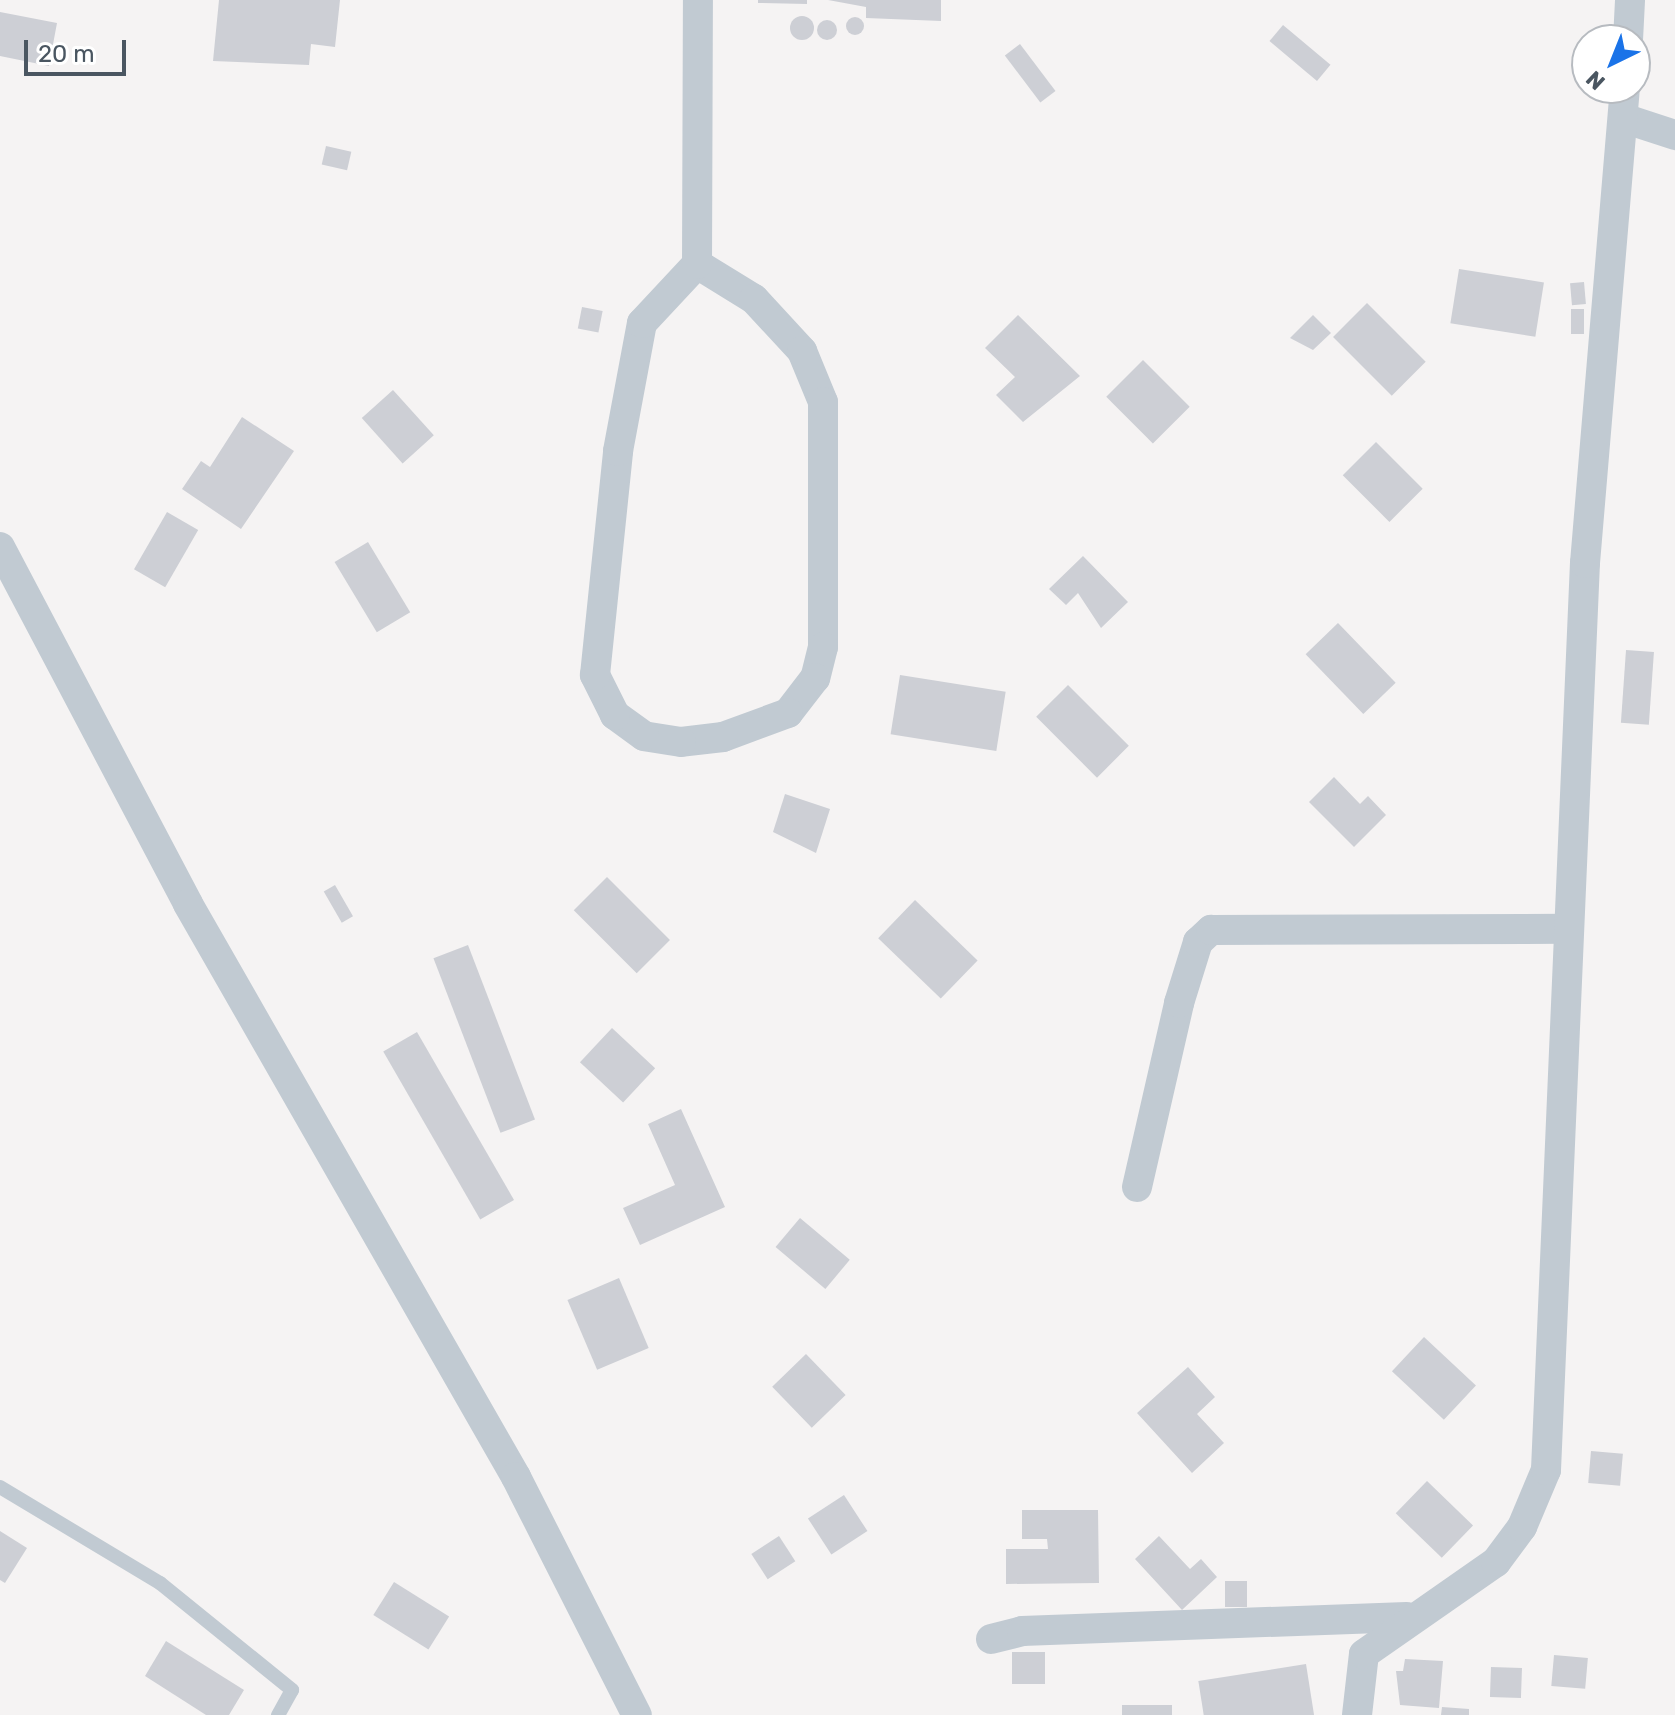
<!DOCTYPE html>
<html>
<head>
<meta charset="utf-8">
<style>
  body { margin:0 }
  #map { position:relative; width:1675px; height:1715px; overflow:hidden; background:#f5f3f3; font-family:Rubik,sans-serif }
  div>[style] { position:absolute }
  .building>* { inset:0; background:#cdcfd5; transform-origin:0 0 }
  .round { border-radius:50% }
  .lane>* { height:14px; margin:-7px; padding:0 7px; transform-origin:7px; border-radius:7px; background:#c1cad2 }
  .street>* { height:30px; margin:-15px; padding:0 15px; transform-origin:15px; border-radius:15px; background:#c1cad2 }
  span { translate:-50% -50%; white-space:nowrap; text-align:center; line-height:1.15; -webkit-text-stroke:7px #fff; paint-order:stroke }
  .north { position:absolute; left:1571px; top:24px; width:80px; height:80px; box-sizing:border-box; background:#fff; border:2px solid #b7bbc0; border-radius:50%; rotate:223deg; font-size:22px; font-weight:700; line-height:32px; text-align:center; color:#4a5661 }
  .north::after { content:''; display:block; margin:auto; width:28px; height:36px; background:#1a73e8; clip-path:polygon(50% 0,100% 100%,50% 72%,0 100%) }
  .scale { position:absolute; left:24px; top:40px; width:102px; height:36px; box-sizing:border-box; border:4px solid #4a5661; border-top:0; padding-left:10px; font-size:24px; line-height:28px; white-space:nowrap; color:#4a5661; -webkit-text-stroke:6px #fff; paint-order:stroke }
</style>
</head>
<body>
<div id="map">
  <div class="building">
    <div style="clip-path:polygon(219px 0,340px 0,335px 47px,311px 44px,309px 65px,213px 61px)"></div>
    <div style="clip-path:polygon(758px 0,807px 0,807px 4px,758px 3px)"></div>
    <div style="clip-path:polygon(828px 0,941px 0,941px 21px,866px 18px,866px 7px)"></div>
    <div style="clip-path:polygon(0 12px,57px 23px,49px 66px,0 56px)"></div>
    <div class="round" style="left:790px;top:16px;width:24px;height:24px"></div>
    <div class="round" style="left:846px;top:17px;width:18px;height:18px"></div>
    <div class="round" style="left:817px;top:20px;width:20px;height:20px"></div>
    <div style="left:1283px;top:25px;width:62px;height:21px;rotate:40deg"></div>
    <div style="left:1020px;top:44px;width:59px;height:19px;rotate:53deg"></div>
    <div style="left:326px;top:146px;width:26px;height:19px;rotate:13deg"></div>
    <div style="left:1459px;top:269px;width:86px;height:55px;rotate:9deg"></div>
    <div style="left:1584px;top:282px;width:22px;height:14px;rotate:85deg"></div>
    <div style="left:1367px;top:303px;width:83px;height:48px;rotate:45deg"></div>
    <div style="left:582px;top:307px;width:21px;height:22px;rotate:11deg"></div>
    <div style="left:1571px;top:309px;width:13px;height:25px"></div>
    <div style="clip-path:polygon(1018px 315px,1080px 376px,1023px 422px,996px 395px,1015px 377px,985px 348px)"></div>
    <div style="clip-path:polygon(1313px 315px,1331px 333px,1313px 350px,1290px 338px)"></div>
    <div style="left:1143px;top:360px;width:66px;height:52px;rotate:45deg"></div>
    <div style="left:393px;top:390px;width:61px;height:42px;rotate:48deg"></div>
    <div style="clip-path:polygon(242px 417px,294px 451px,241px 529px,182px 489px,201px 461px,210px 467px)"></div>
    <div style="left:1376px;top:442px;width:66px;height:47px;rotate:45deg"></div>
    <div style="left:167px;top:512px;width:36px;height:66px;rotate:30deg"></div>
    <div style="left:368px;top:542px;width:82px;height:39px;rotate:59deg"></div>
    <div style="clip-path:polygon(1083px 556px,1128px 602px,1101px 628px,1078px 593px,1066px 605px,1049px 589px)"></div>
    <div style="left:1338px;top:623px;width:83px;height:45px;rotate:46deg"></div>
    <div style="left:1626px;top:650px;width:28px;height:73px;rotate:4deg"></div>
    <div style="left:900px;top:675px;width:107px;height:60px;rotate:9deg"></div>
    <div style="left:1068px;top:685px;width:86px;height:45px;rotate:45deg"></div>
    <div style="clip-path:polygon(1334px 777px,1360px 804px,1368px 796px,1386px 815px,1354px 847px,1309px 802px)"></div>
    <div style="clip-path:polygon(785px 794px,830px 809px,816px 853px,773px 832px)"></div>
    <div style="left:607px;top:877px;width:89px;height:47px;rotate:45deg"></div>
    <div style="left:335px;top:885px;width:36px;height:13px;rotate:60deg"></div>
    <div style="left:915px;top:900px;width:87px;height:53px;rotate:44deg"></div>
    <div style="left:468px;top:945px;width:187px;height:37px;rotate:69deg"></div>
    <div style="left:612px;top:1028px;width:59px;height:47px;rotate:43deg"></div>
    <div style="left:417px;top:1032px;width:194px;height:39px;rotate:60deg"></div>
    <div style="clip-path:polygon(681px 1109px,725px 1207px,640px 1245px,623px 1208px,675px 1185px,648px 1124px)"></div>
    <div style="left:800px;top:1218px;width:65px;height:38px;rotate:40deg"></div>
    <div style="left:619px;top:1278px;width:76px;height:56px;rotate:67deg"></div>
    <div style="left:1424px;top:1337px;width:71px;height:47px;rotate:43deg"></div>
    <div style="left:806px;top:1354px;width:57px;height:47px;rotate:46deg"></div>
    <div style="clip-path:polygon(1188px 1367px,1215px 1397px,1197px 1414px,1224px 1443px,1192px 1473px,1137px 1413px)"></div>
    <div style="left:1591px;top:1451px;width:32px;height:32px;rotate:5deg"></div>
    <div style="left:1427px;top:1481px;width:64px;height:45px;rotate:44deg"></div>
    <div style="left:844px;top:1495px;width:43px;height:43px;rotate:57deg"></div>
    <div style="clip-path:polygon(1022px 1510px,1098px 1510px,1099px 1583px,1006px 1584px,1006px 1549px,1048px 1549px,1047px 1539px,1022px 1539px)"></div>
    <div style="clip-path:polygon(0 1531px,27px 1548px,5px 1583px,0 1580px)"></div>
    <div style="left:779px;top:1536px;width:30px;height:33px;rotate:57deg"></div>
    <div style="clip-path:polygon(1159px 1536px,1190px 1569px,1201px 1559px,1217px 1577px,1182px 1610px,1135px 1559px)"></div>
    <div style="left:1225px;top:1581px;width:22px;height:26px"></div>
    <div style="left:394px;top:1582px;width:65px;height:39px;rotate:32deg"></div>
    <div style="clip-path:polygon(166px 1641px,244px 1690px,229px 1715px,206px 1715px,145px 1676px)"></div>
    <div style="left:1012px;top:1652px;width:33px;height:32px"></div>
    <div style="left:1554px;top:1655px;width:34px;height:31px;rotate:5deg"></div>
    <div style="clip-path:polygon(1405px 1659px,1443px 1661px,1439px 1708px,1400px 1705px,1396px 1671px,1403px 1671px)"></div>
    <div style="left:1306px;top:1664px;width:52px;height:109px;rotate:81deg"></div>
    <div style="left:1491px;top:1667px;width:31px;height:30px;rotate:2deg"></div>
    <div style="left:1122px;top:1705px;width:50px;height:10px"></div>
    <div style="clip-path:polygon(1442px 1707px,1469px 1709px,1469px 1715px,1441px 1715px)"></div>
  </div>
  <div class="lane">
    <div style="left:0;top:1487px;width:187px;rotate:31deg"></div>
    <div style="left:160px;top:1583px;width:170px;rotate:39deg"></div>
    <div style="left:292px;top:1690px;width:29px;rotate:119deg"></div>
  </div>
  <div class="street">
    <div style="left:1628px;top:40px;width:40px;rotate:-87.1deg"></div>
    <div style="left:1623px;top:118px;width:55px;rotate:18.1deg"></div>
    <div style="left:697px;top:264px;width:67px;rotate:31.6deg"></div>
    <div style="left:754px;top:299px;width:71px;rotate:47.3deg"></div>
    <div style="left:802px;top:351px;width:55px;rotate:67.6deg"></div>
    <div style="left:823px;top:402px;width:245px;rotate:90deg"></div>
    <div style="left:823px;top:647px;width:32px;rotate:104deg"></div>
    <div style="left:815px;top:678px;width:44px;rotate:127.6deg"></div>
    <div style="left:788px;top:713px;width:69px;rotate:159.7deg"></div>
    <div style="left:723px;top:737px;width:42px;rotate:173.2deg"></div>
    <div style="left:681px;top:742px;width:37px;rotate:-171deg"></div>
    <div style="left:644px;top:736px;width:36px;rotate:-144deg"></div>
    <div style="left:615px;top:715px;width:45px;rotate:-116.6deg"></div>
    <div style="left:595px;top:675px;width:225px;rotate:-84.1deg"></div>
    <div style="left:618px;top:451px;width:130px;rotate:-79.4deg"></div>
    <div style="left:642px;top:323px;width:81px;rotate:-47deg"></div>
    <div style="left:697px;top:264px;width:264px;rotate:-89.8deg"></div>
    <div style="left:0;top:547px;width:403px;rotate:62.2deg"></div>
    <div style="left:188px;top:904px;width:660px;rotate:60.21deg"></div>
    <div style="left:516px;top:1477px;width:267px;rotate:63.1deg"></div>
    <div style="left:1137px;top:1187px;width:189px;rotate:-77.1deg"></div>
    <div style="left:1179px;top:1003px;width:64px;rotate:-72.7deg"></div>
    <div style="left:1198px;top:942px;width:18px;rotate:-43deg"></div>
    <div style="left:1211px;top:930px;width:354px;rotate:-0.2deg"></div>
    <div style="left:991px;top:1639px;width:32px;rotate:-14deg"></div>
    <div style="left:1022px;top:1631px;width:385px;rotate:-2.1deg"></div>
    <div style="left:1357px;top:1715px;width:61px;rotate:-83.5deg"></div>
    <div style="left:1364px;top:1654px;width:161px;rotate:-34.9deg"></div>
    <div style="left:1496px;top:1562px;width:44px;rotate:-53.4deg"></div>
    <div style="left:1522px;top:1527px;width:62px;rotate:-67.2deg"></div>
    <div style="left:1546px;top:1470px;width:908px;rotate:-87.54deg"></div>
    <div style="left:1585px;top:563px;width:477px;rotate:-85.2deg"></div>
  </div>
  <div class="north">N</div>
  <div class="scale">20 m</div>
</div>
</body>
</html>
